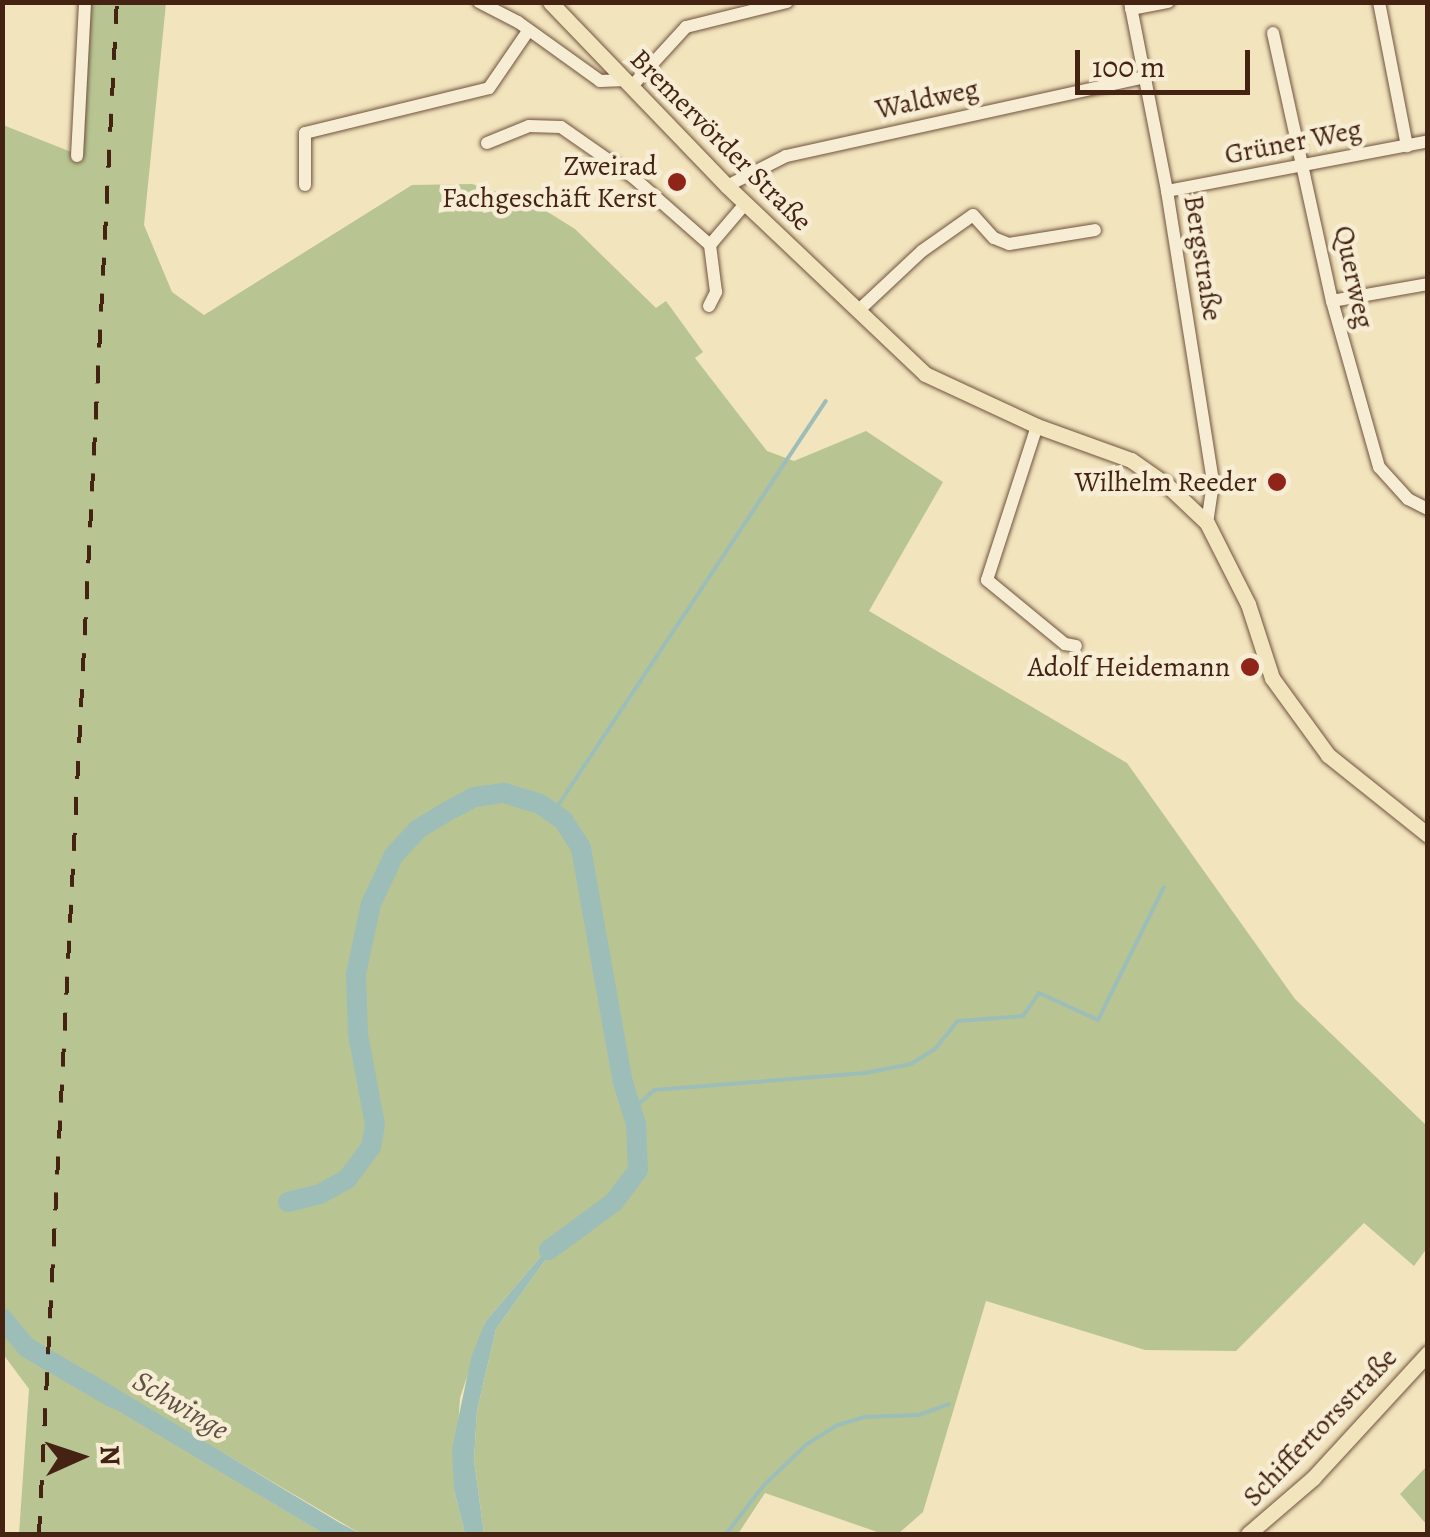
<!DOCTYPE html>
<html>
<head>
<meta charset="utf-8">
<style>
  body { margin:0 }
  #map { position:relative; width:1430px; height:1537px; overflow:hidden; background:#f2e4bd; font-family:Alegreya,serif }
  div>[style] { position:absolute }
  .green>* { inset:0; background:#b8c593 }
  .water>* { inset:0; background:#9dbdb8 }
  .stream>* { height:4px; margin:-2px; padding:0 2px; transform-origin:2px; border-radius:2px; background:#9dbdb8 }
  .river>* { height:20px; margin:-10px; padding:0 10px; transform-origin:10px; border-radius:10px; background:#9dbdb8 }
  .roads { filter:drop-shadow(0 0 2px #70533e) drop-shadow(0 0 2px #70533e) }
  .minor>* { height:12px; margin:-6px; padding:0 6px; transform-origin:6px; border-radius:6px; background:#f7edd4 }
  .major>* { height:15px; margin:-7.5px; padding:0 7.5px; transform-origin:7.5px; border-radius:7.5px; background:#f2e4bd }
  .rail>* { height:4px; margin-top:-2px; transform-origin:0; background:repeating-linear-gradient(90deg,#442313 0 18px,transparent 0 36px) }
  .dots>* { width:28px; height:28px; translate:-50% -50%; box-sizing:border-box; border:5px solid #f7edd4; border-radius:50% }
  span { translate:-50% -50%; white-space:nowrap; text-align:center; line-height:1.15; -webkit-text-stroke:9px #f7edd4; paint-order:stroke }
  .street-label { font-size:28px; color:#442313 }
  .poi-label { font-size:28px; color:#442313 }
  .right { translate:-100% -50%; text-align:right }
  .water-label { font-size:30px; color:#5f5145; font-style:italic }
  .frame { position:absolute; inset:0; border:5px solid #442313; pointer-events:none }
  .north { position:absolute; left:30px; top:1407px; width:100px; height:100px; -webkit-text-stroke:8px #f7edd4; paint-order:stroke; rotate:87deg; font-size:28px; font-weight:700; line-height:40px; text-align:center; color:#442313 }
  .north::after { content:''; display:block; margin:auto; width:35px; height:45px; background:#442313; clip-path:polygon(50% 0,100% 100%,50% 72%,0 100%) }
  .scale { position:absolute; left:1075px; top:50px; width:175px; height:45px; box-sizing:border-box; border:5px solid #442313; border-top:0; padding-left:12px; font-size:30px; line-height:35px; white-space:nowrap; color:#442313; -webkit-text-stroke:8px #f7edd4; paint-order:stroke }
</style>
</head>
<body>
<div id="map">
  <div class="green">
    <div style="clip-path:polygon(88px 3px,166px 3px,144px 225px,172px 292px,204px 315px,412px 185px,472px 184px,535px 204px,575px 229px,656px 308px,666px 301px,703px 352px,695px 358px,767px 451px,794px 461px,866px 431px,943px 482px,869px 611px,1127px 763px,1295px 999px,1427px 1126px,1427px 1248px,1414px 1266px,1364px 1223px,1236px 1351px,1145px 1350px,986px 1301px,923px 1512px,898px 1534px,883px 1534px,765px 1493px,738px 1534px,484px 1534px,474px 1460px,477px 1411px,496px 1329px,544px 1262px,597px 1215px,541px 1256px,485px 1322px,460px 1398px,454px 1490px,465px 1534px,361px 1534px,91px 1375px,86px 1390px,324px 1534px,19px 1534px,29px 1389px,3px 1354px,3px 125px,79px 155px)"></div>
    <div style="clip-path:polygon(1427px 1466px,1427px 1525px,1400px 1494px)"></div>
  </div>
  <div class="water">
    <div style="clip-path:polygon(614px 1202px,544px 1262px,496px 1329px,477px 1411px,474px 1460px,484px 1534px,465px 1534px,454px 1490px,452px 1449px,471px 1358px,485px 1322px,541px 1256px)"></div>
    <div style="clip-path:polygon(91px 1373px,340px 1523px,361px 1534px,324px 1534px,85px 1391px)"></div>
  </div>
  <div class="stream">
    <div style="left:553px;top:813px;width:494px;rotate:-56.5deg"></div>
    <div style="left:632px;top:1110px;width:30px;rotate:-42deg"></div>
    <div style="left:654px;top:1090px;width:212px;rotate:-4.6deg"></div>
    <div style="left:865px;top:1073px;width:47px;rotate:-11.1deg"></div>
    <div style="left:911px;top:1064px;width:28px;rotate:-32deg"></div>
    <div style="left:935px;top:1049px;width:36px;rotate:-51deg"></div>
    <div style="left:958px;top:1021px;width:65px;rotate:-4.4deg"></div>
    <div style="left:1023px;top:1016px;width:28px;rotate:-55deg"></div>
    <div style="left:1039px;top:993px;width:65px;rotate:24.6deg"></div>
    <div style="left:1098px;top:1020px;width:148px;rotate:-63.6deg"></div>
    <div style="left:726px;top:1534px;width:62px;rotate:-52.2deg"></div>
    <div style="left:764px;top:1485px;width:59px;rotate:-43.6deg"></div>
    <div style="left:807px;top:1444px;width:36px;rotate:-32deg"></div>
    <div style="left:838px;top:1425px;width:28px;rotate:-17deg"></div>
    <div style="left:865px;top:1417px;width:54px;rotate:-2.1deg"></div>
    <div style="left:919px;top:1415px;width:32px;rotate:-20deg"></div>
  </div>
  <div class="river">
    <div style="left:288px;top:1202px;width:33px;rotate:-14deg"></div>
    <div style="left:320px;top:1194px;width:31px;rotate:-29deg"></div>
    <div style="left:347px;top:1179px;width:40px;rotate:-53deg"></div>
    <div style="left:371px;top:1147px;width:22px;rotate:-80deg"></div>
    <div style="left:375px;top:1125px;width:93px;rotate:-100.6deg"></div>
    <div style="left:358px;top:1034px;width:60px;rotate:-91.9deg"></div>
    <div style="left:356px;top:974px;width:72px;rotate:-77.9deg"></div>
    <div style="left:371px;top:904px;width:54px;rotate:-64.9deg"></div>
    <div style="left:394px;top:855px;width:35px;rotate:-47deg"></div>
    <div style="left:418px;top:829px;width:35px;rotate:-31deg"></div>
    <div style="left:448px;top:811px;width:30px;rotate:-28deg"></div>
    <div style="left:474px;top:797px;width:30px;rotate:-8deg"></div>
    <div style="left:504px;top:793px;width:38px;rotate:17deg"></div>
    <div style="left:540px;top:804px;width:28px;rotate:35deg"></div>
    <div style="left:563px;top:820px;width:33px;rotate:57deg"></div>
    <div style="left:581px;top:848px;width:235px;rotate:79.9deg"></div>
    <div style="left:622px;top:1079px;width:47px;rotate:72.7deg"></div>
    <div style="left:636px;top:1124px;width:46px;rotate:87.5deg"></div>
    <div style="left:638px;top:1170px;width:40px;rotate:127deg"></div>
    <div style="left:614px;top:1202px;width:81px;rotate:143.6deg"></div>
    <div style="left:2px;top:1318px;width:38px;rotate:50deg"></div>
    <div style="left:26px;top:1347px;width:101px;rotate:30.4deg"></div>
  </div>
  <div class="roads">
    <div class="minor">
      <div style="left:479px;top:2px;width:44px;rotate:27.1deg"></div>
      <div style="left:518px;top:22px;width:101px;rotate:35.7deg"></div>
      <div style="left:600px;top:81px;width:26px;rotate:-2deg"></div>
      <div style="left:1130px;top:2px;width:193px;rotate:78.9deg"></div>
      <div style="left:1167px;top:191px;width:296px;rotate:81deg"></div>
      <div style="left:1213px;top:483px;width:40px;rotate:98.5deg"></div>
      <div style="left:1379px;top:2px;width:147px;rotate:79deg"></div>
      <div style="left:1131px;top:9px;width:38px;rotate:-11deg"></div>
      <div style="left:1273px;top:33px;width:274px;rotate:77.6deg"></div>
      <div style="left:1332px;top:301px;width:173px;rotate:74.2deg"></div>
      <div style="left:1379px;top:467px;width:43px;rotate:47.8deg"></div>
      <div style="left:1408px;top:499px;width:22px;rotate:27deg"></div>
      <div style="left:632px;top:86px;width:80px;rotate:-47.5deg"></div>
      <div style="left:686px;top:27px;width:104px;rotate:-13.9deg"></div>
      <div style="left:487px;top:143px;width:45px;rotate:-22deg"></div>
      <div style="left:529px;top:126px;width:32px;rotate:2deg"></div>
      <div style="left:561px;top:127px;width:89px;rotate:34.9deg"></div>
      <div style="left:634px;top:178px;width:101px;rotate:41.4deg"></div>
      <div style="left:710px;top:245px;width:54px;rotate:-49.5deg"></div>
      <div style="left:77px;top:156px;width:154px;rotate:-87deg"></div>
      <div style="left:305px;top:185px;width:52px;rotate:-90deg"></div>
      <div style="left:305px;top:133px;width:189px;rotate:-13.7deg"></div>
      <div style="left:489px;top:88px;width:69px;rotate:-55.6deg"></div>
      <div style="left:727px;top:186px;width:66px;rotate:-27deg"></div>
      <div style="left:786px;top:156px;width:367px;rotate:-12.4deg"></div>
      <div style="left:1167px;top:191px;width:266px;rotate:-10.8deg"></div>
      <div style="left:1332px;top:301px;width:97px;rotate:-10deg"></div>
      <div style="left:709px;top:306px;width:16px;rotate:-63deg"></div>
      <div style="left:716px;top:292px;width:47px;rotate:-97.3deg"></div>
      <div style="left:859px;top:310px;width:86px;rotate:-43.1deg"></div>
      <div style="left:922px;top:251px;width:62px;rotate:-35.2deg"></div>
      <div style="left:973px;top:215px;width:31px;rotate:48deg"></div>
      <div style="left:994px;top:238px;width:16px;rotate:22deg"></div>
      <div style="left:1009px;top:244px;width:87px;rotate:-9.2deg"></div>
      <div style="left:1037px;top:426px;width:162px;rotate:108deg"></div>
      <div style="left:987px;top:580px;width:101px;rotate:39.4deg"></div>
      <div style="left:1065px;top:644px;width:11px;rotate:10deg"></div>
    </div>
    <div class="major">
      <div style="left:550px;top:2px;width:255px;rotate:46.1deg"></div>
      <div style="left:727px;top:186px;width:273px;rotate:43.5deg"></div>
      <div style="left:925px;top:374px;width:123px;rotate:24.9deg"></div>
      <div style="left:1037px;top:426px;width:100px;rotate:19.9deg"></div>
      <div style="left:1131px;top:460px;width:44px;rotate:34.8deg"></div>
      <div style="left:1167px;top:485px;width:55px;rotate:43.5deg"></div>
      <div style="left:1207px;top:523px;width:91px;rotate:63.2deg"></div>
      <div style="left:1248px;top:604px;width:78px;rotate:72deg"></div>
      <div style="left:1272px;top:678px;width:95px;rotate:54deg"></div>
      <div style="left:1328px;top:755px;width:128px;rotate:38.7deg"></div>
      <div style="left:1248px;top:1534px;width:86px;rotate:-40.7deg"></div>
      <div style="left:1313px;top:1478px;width:170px;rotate:-47.4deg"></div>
    </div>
  </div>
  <div class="rail">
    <div style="left:39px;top:1534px;width:1534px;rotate:-87.09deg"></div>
  </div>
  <div class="dots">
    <div style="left:677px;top:182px;background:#8f2418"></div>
    <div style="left:1277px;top:482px;background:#8f2418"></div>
    <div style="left:1250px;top:667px;background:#8f2418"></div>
  </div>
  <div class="street-label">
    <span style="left:927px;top:99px;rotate:-12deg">Waldweg</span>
    <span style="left:721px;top:140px;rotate:45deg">Bremervörder Straße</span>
    <span style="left:1293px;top:142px;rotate:-11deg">Grüner Weg</span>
    <span style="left:1203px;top:258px;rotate:81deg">Bergstraße</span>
    <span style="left:1354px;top:277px;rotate:78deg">Querweg</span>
    <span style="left:1320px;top:1427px;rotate:-46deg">Schiffertorsstraße</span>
  </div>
  <div class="poi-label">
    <span class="right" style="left:657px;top:182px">Zweirad<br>Fachgeschäft Kerst</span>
    <span class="right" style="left:1257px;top:482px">Wilhelm Reeder</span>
    <span class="right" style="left:1230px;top:667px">Adolf Heidemann</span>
  </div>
  <div class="water-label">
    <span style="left:181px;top:1405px;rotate:31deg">Schwinge</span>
  </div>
  <div class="frame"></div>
  <div class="north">N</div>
  <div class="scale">100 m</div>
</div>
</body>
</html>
